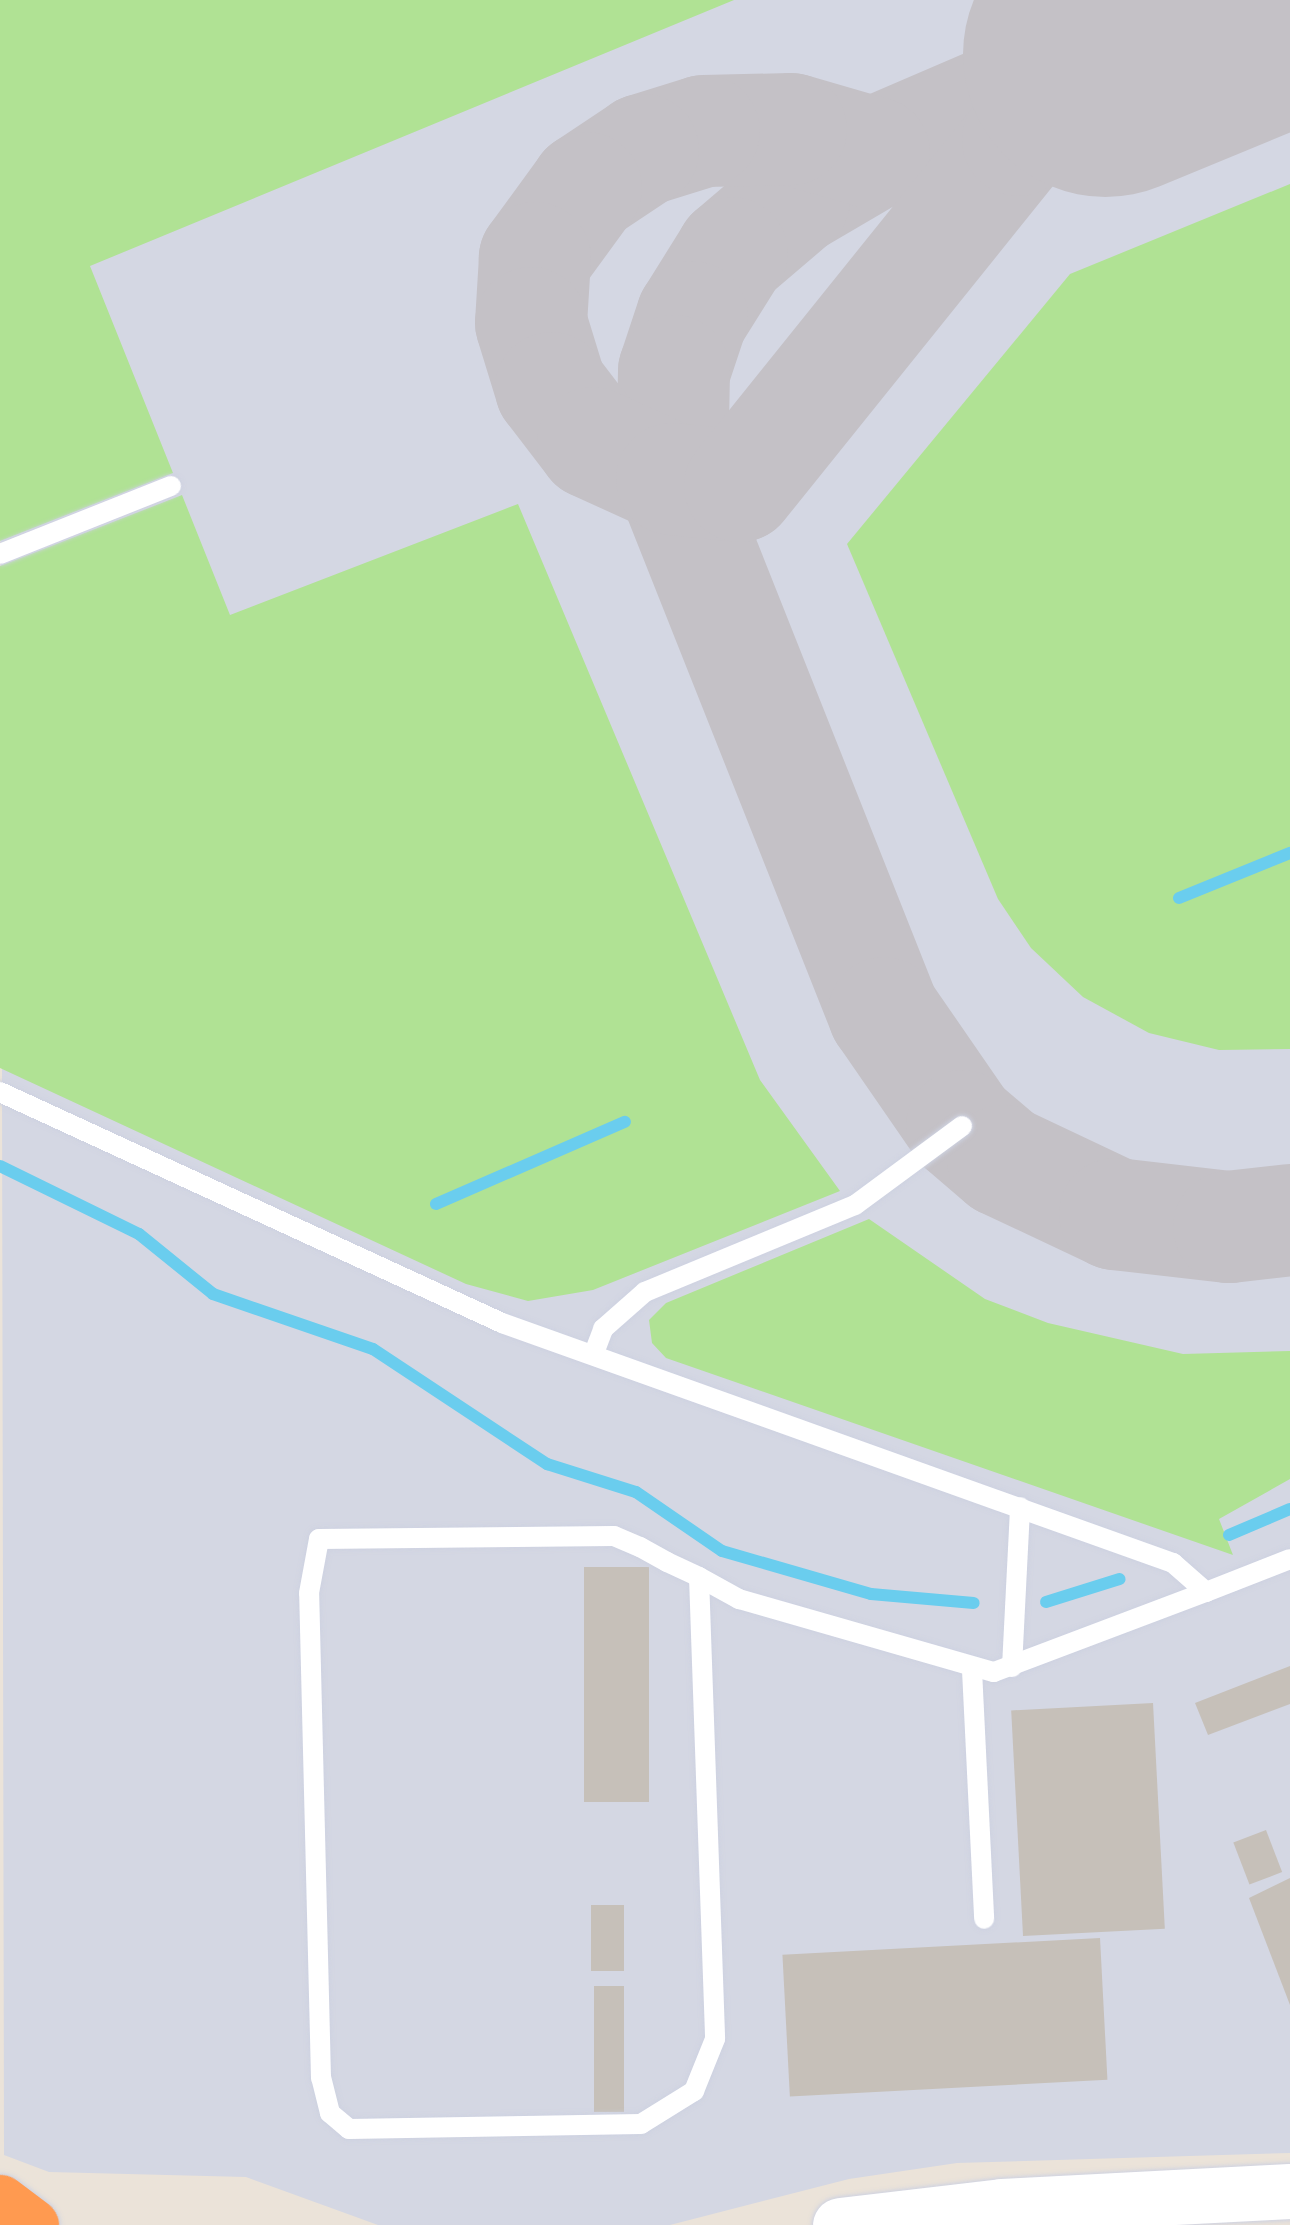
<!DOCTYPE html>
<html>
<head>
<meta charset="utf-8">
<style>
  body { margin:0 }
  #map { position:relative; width:1290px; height:2225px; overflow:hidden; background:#ebe3d9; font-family:Lato,sans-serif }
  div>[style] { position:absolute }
  .airport>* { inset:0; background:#d4d7e3 }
  .green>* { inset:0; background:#b0e294 }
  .stream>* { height:12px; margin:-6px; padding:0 6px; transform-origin:6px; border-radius:6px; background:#6acdee }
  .taxiway>* { height:112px; margin:-56px; padding:0 56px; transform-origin:56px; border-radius:56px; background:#c4c1c6 }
  .runway>* { height:285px; margin:-142.5px; padding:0 142.5px; transform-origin:142.5px; border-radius:142.5px; background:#c4c1c6 }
  .building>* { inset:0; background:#c6c0b9; transform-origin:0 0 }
  .roads { filter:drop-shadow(0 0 2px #ced2e1) drop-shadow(0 0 2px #ced2e1) }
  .lane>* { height:20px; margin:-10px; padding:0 10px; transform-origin:10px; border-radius:10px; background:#fff }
  .secondary>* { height:55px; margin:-27.5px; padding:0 27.5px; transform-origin:27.5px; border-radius:27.5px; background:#fff }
  .highway>* { height:55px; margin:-27.5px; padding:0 27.5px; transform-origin:27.5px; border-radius:27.5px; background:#ff9a50 }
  span { translate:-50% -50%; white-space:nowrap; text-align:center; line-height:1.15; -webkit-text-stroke:9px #fff; paint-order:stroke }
</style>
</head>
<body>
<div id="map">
  <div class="airport">
    <div style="clip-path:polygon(0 0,1290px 0,1290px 2153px,957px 2163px,849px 2179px,670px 2225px,378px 2225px,246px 2177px,49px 2172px,4px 2155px)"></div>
  </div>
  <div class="green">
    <div style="clip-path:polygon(0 0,734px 0,90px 266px,173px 473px,0 541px)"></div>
    <div style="clip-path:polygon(1290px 184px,1290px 1049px,1219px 1050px,1149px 1033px,1083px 997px,1031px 948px,998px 899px,847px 544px,1070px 274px)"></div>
    <div style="clip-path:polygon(182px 495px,230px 615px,518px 504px,760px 1080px,840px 1191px,593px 1290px,528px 1301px,466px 1284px,0 1068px,0 566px)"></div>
    <div style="clip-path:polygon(869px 1219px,985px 1299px,1048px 1323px,1183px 1354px,1290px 1351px,1290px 1479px,1219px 1519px,1233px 1555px,666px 1358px,652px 1343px,649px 1320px,666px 1303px)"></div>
  </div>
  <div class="stream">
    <div style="left:1179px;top:898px;width:120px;rotate:-22.1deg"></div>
    <div style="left:0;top:1166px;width:155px;rotate:26.1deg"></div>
    <div style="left:139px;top:1234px;width:95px;rotate:39deg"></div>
    <div style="left:213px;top:1294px;width:169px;rotate:19deg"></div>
    <div style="left:373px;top:1349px;width:209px;rotate:33.5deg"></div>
    <div style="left:547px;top:1464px;width:93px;rotate:17.5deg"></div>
    <div style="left:636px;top:1492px;width:104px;rotate:34.5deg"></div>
    <div style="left:722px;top:1551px;width:155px;rotate:16.1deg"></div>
    <div style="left:871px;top:1594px;width:103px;rotate:5deg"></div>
    <div style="left:436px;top:1204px;width:206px;rotate:-23.5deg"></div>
    <div style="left:1229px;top:1535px;width:66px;rotate:-23.1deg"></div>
    <div style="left:1046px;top:1602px;width:77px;rotate:-17.3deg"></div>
  </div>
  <div class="taxiway">
    <div style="left:1105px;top:54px;width:251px;rotate:156.8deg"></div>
    <div style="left:874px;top:153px;width:93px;rotate:149.6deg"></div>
    <div style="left:794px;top:200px;width:82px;rotate:139.5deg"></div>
    <div style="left:732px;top:253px;width:75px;rotate:122deg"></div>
    <div style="left:692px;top:317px;width:57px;rotate:108.4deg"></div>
    <div style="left:674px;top:371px;width:108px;rotate:91.1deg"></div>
    <div style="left:672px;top:479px;width:575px;rotate:68.35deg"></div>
    <div style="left:884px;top:1013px;width:137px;rotate:55.4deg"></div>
    <div style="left:962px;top:1126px;width:54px;rotate:40.5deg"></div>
    <div style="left:1003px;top:1161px;width:124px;rotate:25.3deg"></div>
    <div style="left:1115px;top:1214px;width:115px;rotate:6.5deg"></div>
    <div style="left:1229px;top:1227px;width:61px;rotate:-6.5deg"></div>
    <div style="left:874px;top:153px;width:86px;rotate:-163.9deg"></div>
    <div style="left:791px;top:129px;width:87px;rotate:178.7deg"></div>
    <div style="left:704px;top:131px;width:64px;rotate:162.7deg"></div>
    <div style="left:643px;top:150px;width:69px;rotate:146.3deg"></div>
    <div style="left:586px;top:188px;width:87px;rotate:126.1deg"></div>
    <div style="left:535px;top:258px;width:65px;rotate:93.5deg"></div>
    <div style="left:531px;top:323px;width:68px;rotate:72.9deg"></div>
    <div style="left:551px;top:388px;width:69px;rotate:52.6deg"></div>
    <div style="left:593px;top:443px;width:87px;rotate:24.5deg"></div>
    <div style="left:672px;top:479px;width:68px;rotate:5.9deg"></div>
    <div style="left:740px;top:486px;width:444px;rotate:-51.2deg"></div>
    <div style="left:1018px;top:140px;width:85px;rotate:-45deg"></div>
  </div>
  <div class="runway">
    <div style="left:1105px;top:54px;width:142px;rotate:-22.4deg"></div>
  </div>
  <div class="building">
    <div style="left:584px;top:1567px;width:65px;height:235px"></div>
    <div style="clip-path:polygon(1290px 1666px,1290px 1704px,1208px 1735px,1195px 1703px)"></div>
    <div style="left:1153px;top:1703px;width:226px;height:142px;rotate:87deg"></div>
    <div style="left:1266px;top:1830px;width:45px;height:35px;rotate:69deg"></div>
    <div style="clip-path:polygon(1290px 1878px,1290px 2005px,1249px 1898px)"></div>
    <div style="left:624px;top:1905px;width:66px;height:33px;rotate:90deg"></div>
    <div style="left:1100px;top:1938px;width:142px;height:318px;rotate:87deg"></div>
    <div style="left:624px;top:1986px;width:126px;height:30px;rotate:90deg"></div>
  </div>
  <div class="roads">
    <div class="lane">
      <div style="left:0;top:554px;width:184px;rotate:-21.7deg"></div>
      <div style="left:0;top:1092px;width:553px;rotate:24.71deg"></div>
      <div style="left:502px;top:1323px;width:713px;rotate:19.68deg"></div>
      <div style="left:1173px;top:1563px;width:44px;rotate:41.3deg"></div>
      <div style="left:1206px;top:1592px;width:90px;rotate:-21.4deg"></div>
      <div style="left:594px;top:1353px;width:26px;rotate:-69deg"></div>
      <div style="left:603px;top:1329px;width:56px;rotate:-41.4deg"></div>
      <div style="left:645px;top:1292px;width:227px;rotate:-22.5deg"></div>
      <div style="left:855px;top:1205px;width:133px;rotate:-36.4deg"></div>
      <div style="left:699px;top:1577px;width:462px;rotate:88deg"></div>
      <div style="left:715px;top:2039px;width:56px;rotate:112deg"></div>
      <div style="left:694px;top:2091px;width:62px;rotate:148.1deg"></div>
      <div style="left:641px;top:2124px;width:292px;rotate:179deg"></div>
      <div style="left:349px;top:2129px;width:25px;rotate:-140deg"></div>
      <div style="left:330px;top:2113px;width:36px;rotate:-104deg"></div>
      <div style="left:321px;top:2078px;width:485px;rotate:-91.4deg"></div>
      <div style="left:309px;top:1593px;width:55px;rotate:-79.5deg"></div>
      <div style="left:319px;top:1539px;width:295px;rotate:-0.6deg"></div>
      <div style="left:614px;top:1536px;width:28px;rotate:23deg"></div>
      <div style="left:640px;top:1547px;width:31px;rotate:29deg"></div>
      <div style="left:667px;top:1562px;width:35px;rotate:25deg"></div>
      <div style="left:699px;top:1577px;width:46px;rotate:28.8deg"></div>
      <div style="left:739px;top:1599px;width:265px;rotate:16deg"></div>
      <div style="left:994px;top:1672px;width:227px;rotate:-20.7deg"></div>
      <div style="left:1012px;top:1667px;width:160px;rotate:-87.1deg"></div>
      <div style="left:972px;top:1670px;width:249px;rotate:87.2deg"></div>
    </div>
    <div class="secondary">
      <div style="left:840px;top:2225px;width:163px;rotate:-6.7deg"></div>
      <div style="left:1002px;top:2206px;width:288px;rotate:-3deg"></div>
    </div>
    <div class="highway">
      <div style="left:0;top:2202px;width:39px;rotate:37deg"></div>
    </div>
  </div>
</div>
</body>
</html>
